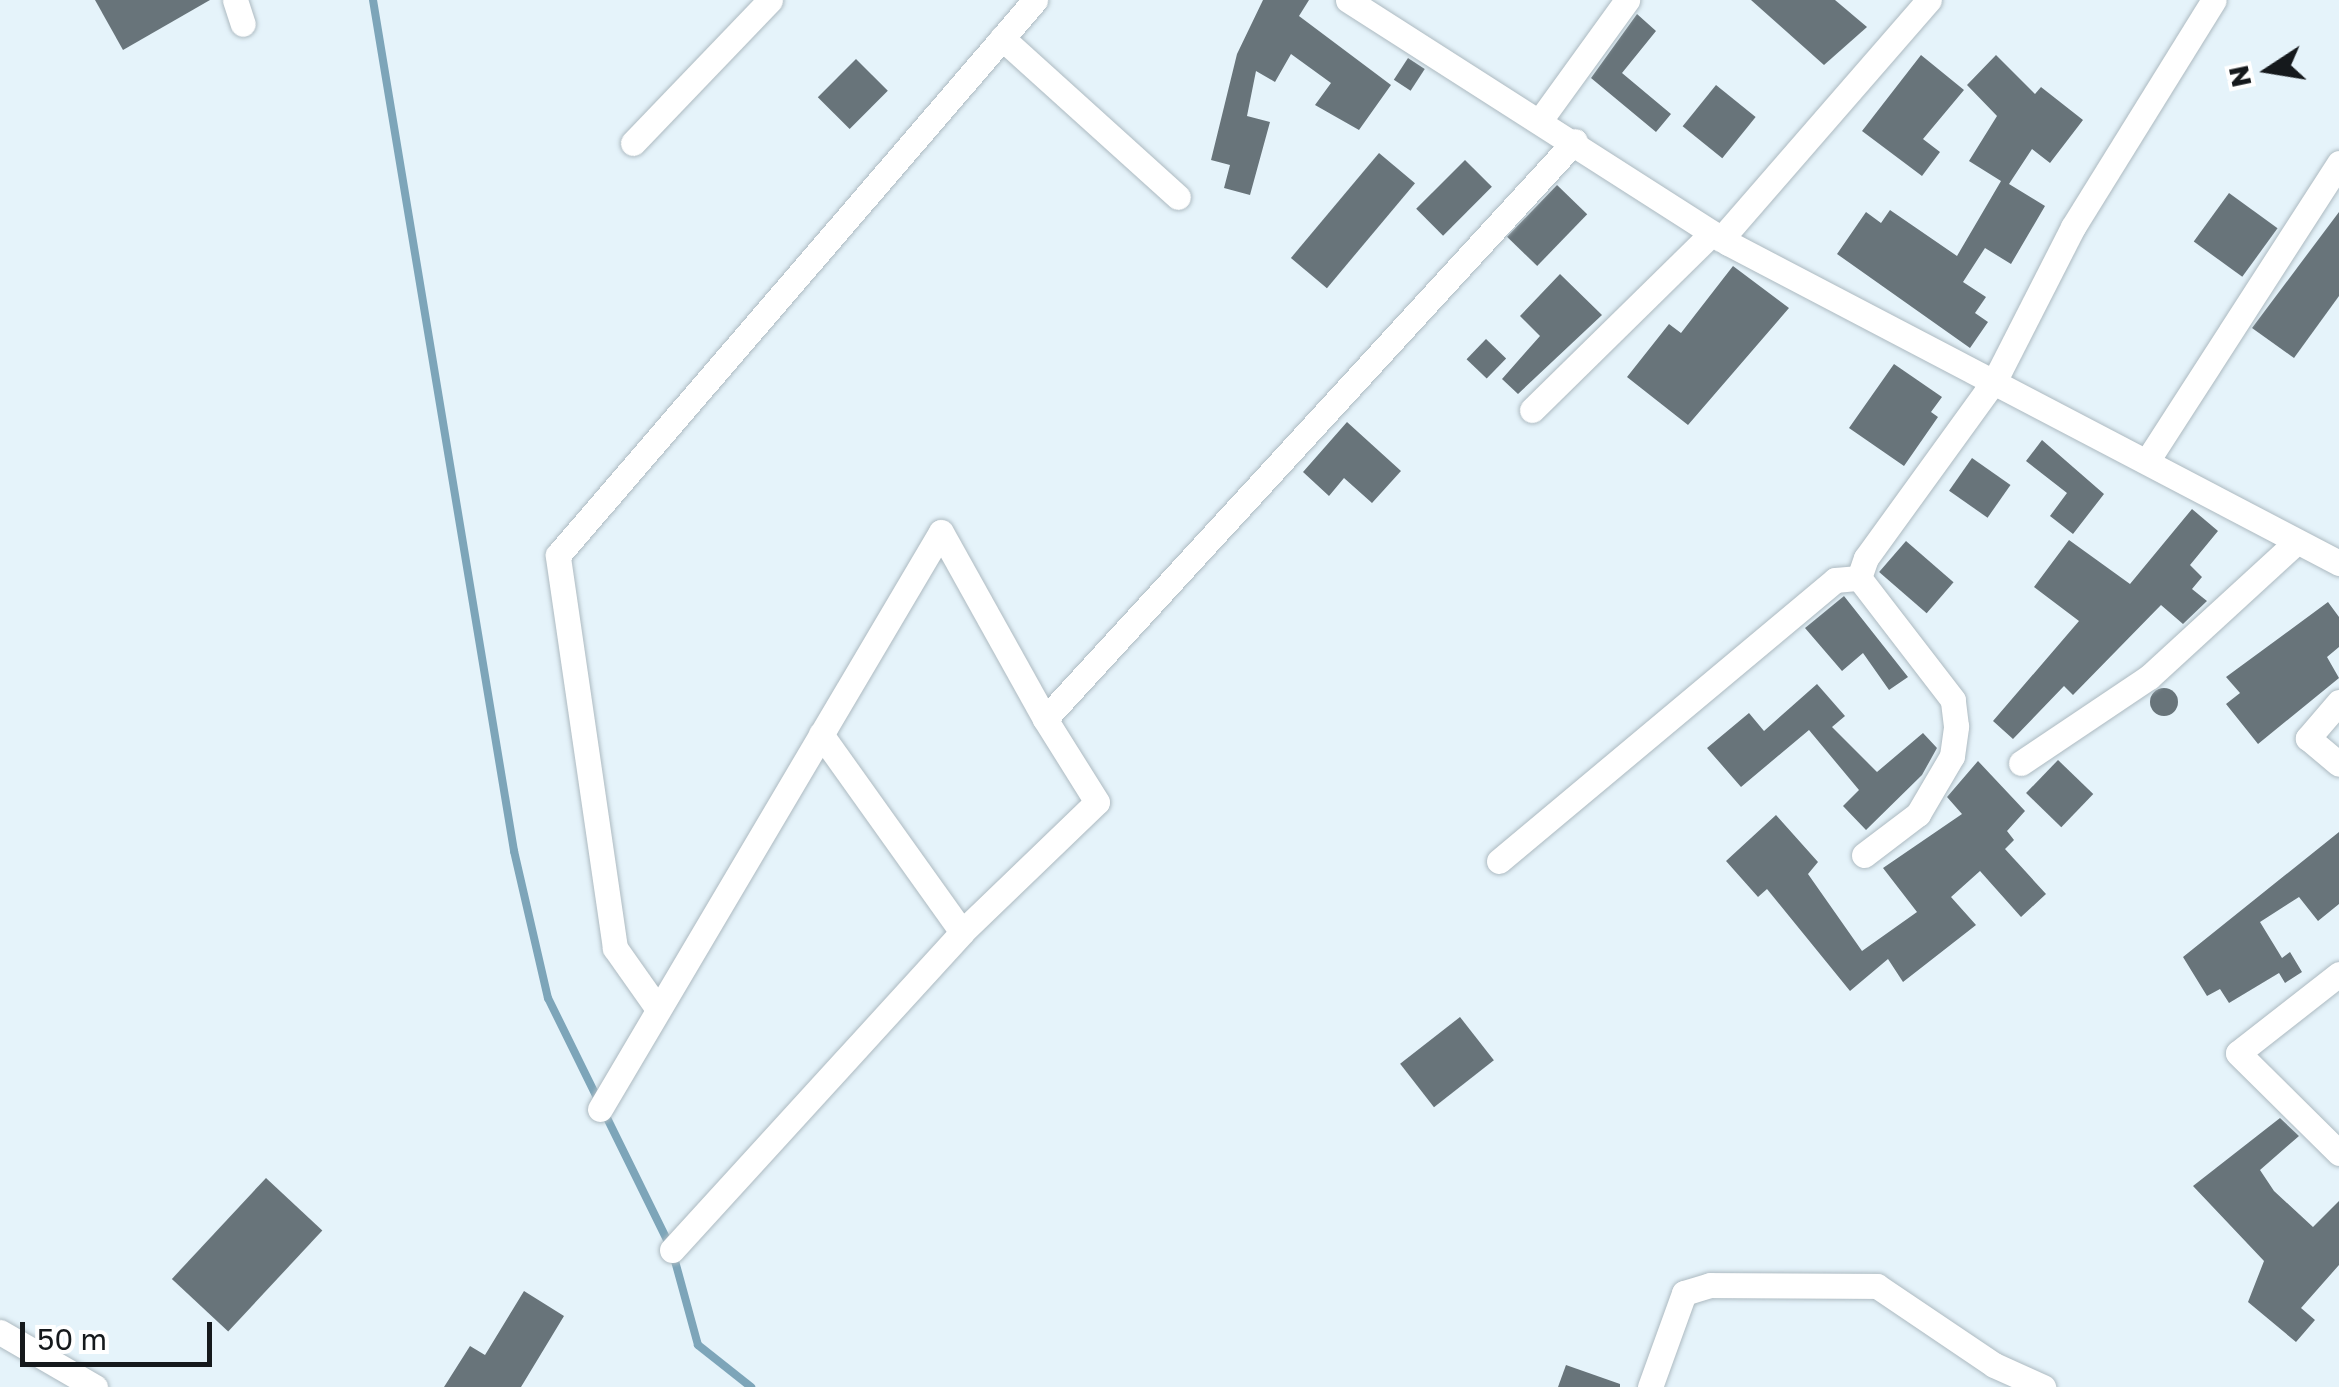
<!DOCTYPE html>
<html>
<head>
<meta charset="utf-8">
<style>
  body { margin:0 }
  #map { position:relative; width:2339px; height:1387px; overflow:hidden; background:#e5f3fa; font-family:"Golos Text",sans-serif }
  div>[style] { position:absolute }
  .stream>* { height:8px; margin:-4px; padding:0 4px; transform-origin:4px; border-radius:4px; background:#7da5b9 }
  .building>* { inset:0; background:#68747a; transform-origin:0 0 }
  .round { border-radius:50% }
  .roads { filter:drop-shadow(0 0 2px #adbac1) drop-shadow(0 0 2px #adbac1) }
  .street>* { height:25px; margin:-12.5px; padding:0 12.5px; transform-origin:12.5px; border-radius:12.5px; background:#fff }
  span { translate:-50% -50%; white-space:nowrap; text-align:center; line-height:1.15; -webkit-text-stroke:10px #fff; paint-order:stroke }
  .north { position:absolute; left:2219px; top:20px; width:100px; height:100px; -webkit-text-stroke:8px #fff; paint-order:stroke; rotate:258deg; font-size:28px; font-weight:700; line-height:40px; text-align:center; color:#15191c }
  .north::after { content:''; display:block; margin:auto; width:35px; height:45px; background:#15191c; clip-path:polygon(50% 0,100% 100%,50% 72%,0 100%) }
  .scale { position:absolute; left:20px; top:1322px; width:192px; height:45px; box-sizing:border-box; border:5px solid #15191c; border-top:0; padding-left:12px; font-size:30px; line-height:35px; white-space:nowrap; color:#15191c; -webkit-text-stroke:8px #fff; paint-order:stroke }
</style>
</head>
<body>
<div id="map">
  <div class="stream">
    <div style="left:373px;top:0;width:863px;rotate:80.59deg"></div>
    <div style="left:514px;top:851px;width:151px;rotate:77deg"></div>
    <div style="left:548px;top:998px;width:281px;rotate:63.8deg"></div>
    <div style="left:672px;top:1250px;width:98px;rotate:74.7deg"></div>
    <div style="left:698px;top:1345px;width:68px;rotate:38.4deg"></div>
  </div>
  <div class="building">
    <div style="clip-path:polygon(95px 0,210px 0,123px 50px)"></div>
    <div style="clip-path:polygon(1263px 0,1309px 0,1299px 16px,1391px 85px,1359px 130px,1315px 105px,1331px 83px,1291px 54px,1275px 82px,1256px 71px,1247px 116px,1270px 122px,1250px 195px,1224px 188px,1230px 165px,1211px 160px,1237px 54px)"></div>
    <div style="clip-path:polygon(1751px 0,1835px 0,1867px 27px,1824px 65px)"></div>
    <div style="clip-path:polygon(1637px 14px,1656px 31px,1622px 73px,1671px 114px,1656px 132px,1591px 78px)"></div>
    <div style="clip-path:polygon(1921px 55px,1964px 90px,1923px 139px,1940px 152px,1922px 176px,1862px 131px)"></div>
    <div style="clip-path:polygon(1996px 55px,2035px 94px,2041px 87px,2083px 120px,2050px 163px,2032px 149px,2009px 184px,2045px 206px,2011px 264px,1985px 248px,1963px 282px,1986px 297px,1975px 313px,1988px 322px,1970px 348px,1837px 254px,1866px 212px,1881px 223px,1890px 210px,1957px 256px,2001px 181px,1969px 161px,1997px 116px,1967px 85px)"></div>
    <div style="left:1408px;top:58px;width:20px;height:26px;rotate:33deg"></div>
    <div style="left:856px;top:59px;width:45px;height:54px;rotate:45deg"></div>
    <div style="left:1716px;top:85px;width:51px;height:53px;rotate:39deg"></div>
    <div style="left:1379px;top:153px;width:47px;height:137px;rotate:40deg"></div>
    <div style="left:1465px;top:160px;width:38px;height:69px;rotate:45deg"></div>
    <div style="left:1557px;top:185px;width:42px;height:72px;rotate:44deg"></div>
    <div style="left:2229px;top:193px;width:60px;height:60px;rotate:36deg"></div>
    <div style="clip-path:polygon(2339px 212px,2339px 296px,2294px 358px,2252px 328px)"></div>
    <div style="clip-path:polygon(1733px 266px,1789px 308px,1688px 425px,1627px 377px,1669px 324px,1681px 333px)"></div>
    <div style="clip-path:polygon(1560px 274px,1602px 315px,1518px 394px,1502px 379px,1540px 336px,1520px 316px)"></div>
    <div style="left:1486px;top:339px;width:28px;height:28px;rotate:44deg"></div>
    <div style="clip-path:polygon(1894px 364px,1942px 397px,1931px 412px,1938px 417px,1904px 466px,1849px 428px)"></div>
    <div style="clip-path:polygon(1347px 422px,1401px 471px,1372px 503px,1344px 478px,1329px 496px,1303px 472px)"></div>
    <div style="clip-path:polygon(2042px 440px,2104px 494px,2073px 534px,2050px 516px,2067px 493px,2026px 461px)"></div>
    <div style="left:1972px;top:458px;width:47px;height:40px;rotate:35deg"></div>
    <div style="clip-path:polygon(2192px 509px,2218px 531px,2190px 565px,2202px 577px,2192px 589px,2207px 601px,2183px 624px,2161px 605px,2073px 695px,2064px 686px,2013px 739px,1993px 721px,2079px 621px,2034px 587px,2069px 540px,2130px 584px)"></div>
    <div style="left:1906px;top:541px;width:63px;height:41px;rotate:41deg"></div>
    <div style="clip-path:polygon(1844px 596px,1908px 677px,1889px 690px,1863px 653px,1842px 671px,1805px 628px)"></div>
    <div style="clip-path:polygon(2328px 602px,2339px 617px,2339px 647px,2327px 657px,2339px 678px,2258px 744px,2226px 704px,2240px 693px,2226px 677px)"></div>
    <div style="clip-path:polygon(1817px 684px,1845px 716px,1832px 727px,1877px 772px,1923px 733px,1937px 748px,1922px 775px,1866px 830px,1843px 806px,1859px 790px,1809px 730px,1741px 787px,1707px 748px,1749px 713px,1764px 731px)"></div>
    <div class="round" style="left:2150px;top:688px;width:28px;height:28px"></div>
    <div style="left:2058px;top:760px;width:49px;height:46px;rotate:44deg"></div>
    <div style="clip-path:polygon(1978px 761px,2025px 811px,2007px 831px,2014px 840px,2005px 849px,2046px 894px,2021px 917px,1980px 871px,1951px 897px,1976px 925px,1903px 982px,1888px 959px,1850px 991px,1767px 889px,1758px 897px,1726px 861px,1776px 815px,1818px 862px,1808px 874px,1862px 951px,1917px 912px,1883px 868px,1962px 814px,1947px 797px)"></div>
    <div style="clip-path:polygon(2339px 832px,2339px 904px,2318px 921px,2299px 897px,2260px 922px,2282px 958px,2290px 952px,2302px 972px,2285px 983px,2279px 973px,2229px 1003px,2220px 989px,2207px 996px,2183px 957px)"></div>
    <div style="left:1460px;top:1017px;width:55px;height:76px;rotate:52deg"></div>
    <div style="clip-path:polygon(2280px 1118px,2299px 1136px,2260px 1170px,2274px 1191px,2313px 1227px,2339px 1201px,2339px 1265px,2301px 1308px,2315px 1320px,2296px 1342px,2248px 1302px,2264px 1261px,2193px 1186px)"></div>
    <div style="left:266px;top:1178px;width:77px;height:138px;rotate:43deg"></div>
    <div style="clip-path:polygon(524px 1291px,564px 1316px,521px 1387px,444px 1387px,470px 1346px,485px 1355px)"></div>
    <div style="clip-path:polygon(1566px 1365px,1620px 1384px,1620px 1387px,1558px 1387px)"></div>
  </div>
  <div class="roads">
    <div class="street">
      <div style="left:235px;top:0;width:25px;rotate:72deg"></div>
      <div style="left:1348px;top:0;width:451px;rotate:32.6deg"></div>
      <div style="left:1728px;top:243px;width:690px;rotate:27.64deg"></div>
      <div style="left:1002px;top:38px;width:237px;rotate:42.1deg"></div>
      <div style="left:1541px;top:119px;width:147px;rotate:-54.1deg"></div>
      <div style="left:633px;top:143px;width:198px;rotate:-46.2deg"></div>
      <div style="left:1721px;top:239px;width:317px;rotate:-49deg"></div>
      <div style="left:1532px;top:410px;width:252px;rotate:-44.5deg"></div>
      <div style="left:2149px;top:458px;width:351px;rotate:-57.2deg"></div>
      <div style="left:2339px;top:702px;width:48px;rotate:130.7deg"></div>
      <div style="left:2308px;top:738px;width:40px;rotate:40deg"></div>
      <div style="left:2021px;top:763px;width:154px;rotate:-33.9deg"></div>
      <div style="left:2149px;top:677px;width:198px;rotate:-42.5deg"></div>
      <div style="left:1864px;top:855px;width:68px;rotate:-37.2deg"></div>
      <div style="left:1918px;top:814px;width:67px;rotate:-59.6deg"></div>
      <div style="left:1952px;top:756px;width:30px;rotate:-82deg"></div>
      <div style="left:1956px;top:726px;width:26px;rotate:-97deg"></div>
      <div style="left:1953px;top:700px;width:154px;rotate:-127.6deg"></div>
      <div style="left:1859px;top:578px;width:21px;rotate:-71deg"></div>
      <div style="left:1866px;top:558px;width:220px;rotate:-54.1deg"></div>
      <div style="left:1995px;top:380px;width:172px;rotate:-63deg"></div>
      <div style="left:2073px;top:227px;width:267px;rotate:-58.2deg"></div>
      <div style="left:1499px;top:861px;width:438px;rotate:-39.9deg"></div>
      <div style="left:1835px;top:580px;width:24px;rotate:-5deg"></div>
      <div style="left:962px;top:932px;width:187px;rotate:-43.9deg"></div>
      <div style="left:1097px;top:802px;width:98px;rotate:-122.1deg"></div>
      <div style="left:2339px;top:974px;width:128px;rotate:142deg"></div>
      <div style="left:2238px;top:1053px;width:142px;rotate:44.7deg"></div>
      <div style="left:658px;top:1009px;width:75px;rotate:-125.2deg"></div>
      <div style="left:615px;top:948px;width:397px;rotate:-98.3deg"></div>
      <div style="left:558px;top:555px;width:732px;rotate:-49.32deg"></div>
      <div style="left:600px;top:1109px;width:670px;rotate:-59.42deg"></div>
      <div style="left:941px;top:532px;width:214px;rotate:60.9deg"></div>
      <div style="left:1045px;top:719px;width:784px;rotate:-47.48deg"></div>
      <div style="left:672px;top:1250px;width:430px;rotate:-47.6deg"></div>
      <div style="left:962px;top:932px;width:243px;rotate:-125.5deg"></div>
      <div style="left:0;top:1332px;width:110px;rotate:30.1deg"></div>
      <div style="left:1650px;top:1387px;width:100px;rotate:-70.1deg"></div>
      <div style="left:1684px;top:1293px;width:27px;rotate:-17deg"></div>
      <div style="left:1710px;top:1285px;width:167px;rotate:0.3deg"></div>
      <div style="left:1877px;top:1286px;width:141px;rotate:34deg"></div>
      <div style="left:1994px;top:1365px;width:54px;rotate:24.2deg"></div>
    </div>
  </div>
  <div class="north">N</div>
  <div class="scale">50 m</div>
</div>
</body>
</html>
